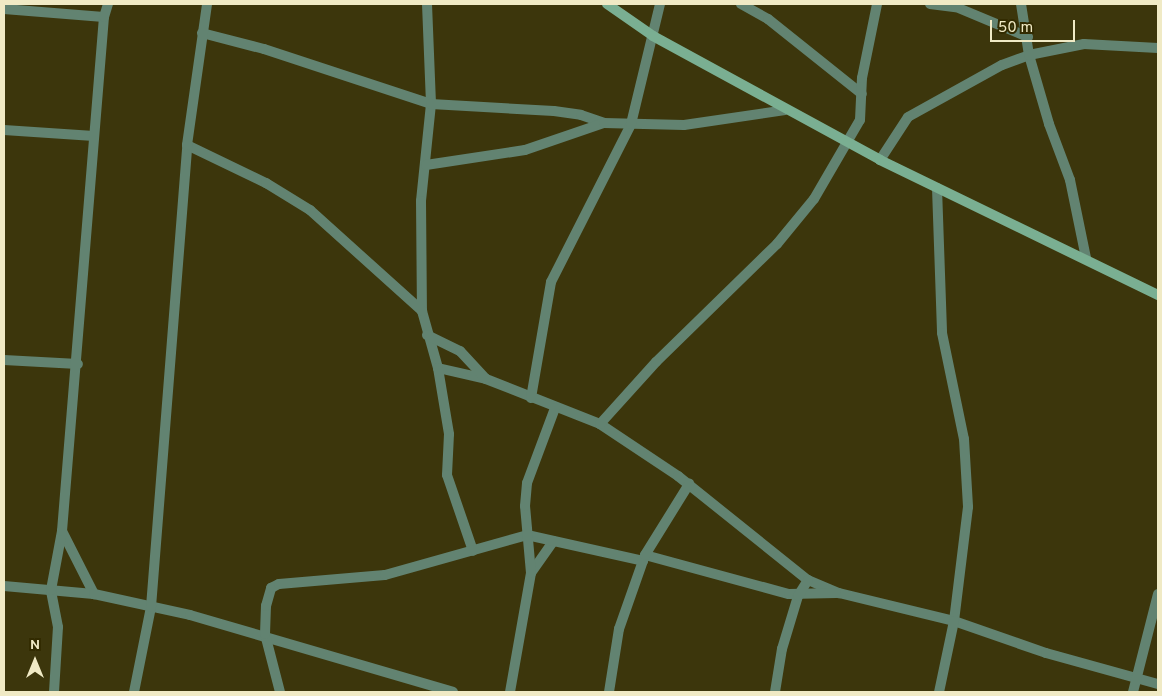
<!DOCTYPE html>
<html>
<head>
<meta charset="utf-8">
<style>
  body { margin:0 }
  #map { position:relative; width:1162px; height:696px; overflow:hidden; background:#3c360c; font-family:Overpass,sans-serif }
  div>[style] { position:absolute }
  .street>* { height:10px; margin:-5px; padding:0 5px; transform-origin:5px; border-radius:5px; background:#628371 }
  .secondary>* { height:10px; margin:-5px; padding:0 5px; transform-origin:5px; border-radius:5px; background:#7aaf92 }
  span { translate:-50% -50%; white-space:nowrap; text-align:center; line-height:1.15; -webkit-text-stroke:5px #322b01; paint-order:stroke }
  .frame { position:absolute; inset:0; border:5px solid #f0eac5; pointer-events:none }
  .north { position:absolute; left:10px; top:636px; width:50px; height:50px; -webkit-text-stroke:4px #322b01; paint-order:stroke; rotate:0deg; font-size:14px; font-weight:700; line-height:20px; text-align:center; color:#f0eac5 }
  .north::after { content:''; display:block; margin:auto; width:18px; height:22px; background:#f0eac5; clip-path:polygon(50% 0,100% 100%,50% 72%,0 100%) }
  .scale { position:absolute; left:990px; top:20px; width:85px; height:22px; box-sizing:border-box; border:2px solid #f0eac5; border-top:0; padding-left:6px; font-size:15px; line-height:18px; white-space:nowrap; color:#f0eac5; -webkit-text-stroke:4px #322b01; paint-order:stroke }
</style>
</head>
<body>
<div id="map">
  <div class="street">
    <div style="left:427px;top:4px;width:100px;rotate:87.7deg"></div>
    <div style="left:431px;top:104px;width:98px;rotate:95.9deg"></div>
    <div style="left:421px;top:201px;width:110px;rotate:89.5deg"></div>
    <div style="left:422px;top:311px;width:59px;rotate:74.3deg"></div>
    <div style="left:438px;top:368px;width:49px;rotate:12.9deg"></div>
    <div style="left:486px;top:379px;width:123px;rotate:21.5deg"></div>
    <div style="left:600px;top:424px;width:94px;rotate:33.7deg"></div>
    <div style="left:678px;top:476px;width:166px;rotate:38.7deg"></div>
    <div style="left:808px;top:580px;width:34px;rotate:23deg"></div>
    <div style="left:839px;top:593px;width:118px;rotate:13.7deg"></div>
    <div style="left:954px;top:621px;width:97px;rotate:19.2deg"></div>
    <div style="left:1046px;top:653px;width:116px;rotate:15.5deg"></div>
    <div style="left:741px;top:4px;width:31px;rotate:29deg"></div>
    <div style="left:768px;top:19px;width:120px;rotate:38.6deg"></div>
    <div style="left:930px;top:4px;width:26px;rotate:7deg"></div>
    <div style="left:956px;top:7px;width:78px;rotate:22.6deg"></div>
    <div style="left:1021px;top:4px;width:52px;rotate:81.1deg"></div>
    <div style="left:1029px;top:55px;width:72px;rotate:73.8deg"></div>
    <div style="left:1049px;top:124px;width:60px;rotate:69.4deg"></div>
    <div style="left:1070px;top:180px;width:80px;rotate:78.4deg"></div>
    <div style="left:4px;top:9px;width:100px;rotate:4.6deg"></div>
    <div style="left:202px;top:33px;width:64px;rotate:14.5deg"></div>
    <div style="left:264px;top:49px;width:176px;rotate:18.2deg"></div>
    <div style="left:431px;top:104px;width:123px;rotate:3.3deg"></div>
    <div style="left:554px;top:111px;width:27px;rotate:8deg"></div>
    <div style="left:581px;top:115px;width:24px;rotate:19deg"></div>
    <div style="left:4px;top:130px;width:90px;rotate:3.8deg"></div>
    <div style="left:187px;top:145px;width:88px;rotate:25.7deg"></div>
    <div style="left:266px;top:183px;width:52px;rotate:31.5deg"></div>
    <div style="left:310px;top:210px;width:151px;rotate:42deg"></div>
    <div style="left:880px;top:160px;width:51px;rotate:-56.9deg"></div>
    <div style="left:908px;top:117px;width:107px;rotate:-29deg"></div>
    <div style="left:1002px;top:65px;width:29px;rotate:-20deg"></div>
    <div style="left:1029px;top:55px;width:56px;rotate:-11.3deg"></div>
    <div style="left:1084px;top:44px;width:74px;rotate:3.1deg"></div>
    <div style="left:426px;top:165px;width:100px;rotate:-8.6deg"></div>
    <div style="left:525px;top:150px;width:83px;rotate:-18.9deg"></div>
    <div style="left:604px;top:123px;width:80px;rotate:1.4deg"></div>
    <div style="left:684px;top:125px;width:102px;rotate:-8.4deg"></div>
    <div style="left:937px;top:188px;width:145px;rotate:88deg"></div>
    <div style="left:942px;top:333px;width:108px;rotate:78.3deg"></div>
    <div style="left:964px;top:439px;width:68px;rotate:86.6deg"></div>
    <div style="left:968px;top:507px;width:115px;rotate:97deg"></div>
    <div style="left:954px;top:621px;width:73px;rotate:101.9deg"></div>
    <div style="left:427px;top:335px;width:37px;rotate:26deg"></div>
    <div style="left:460px;top:351px;width:38px;rotate:47deg"></div>
    <div style="left:4px;top:360px;width:74px;rotate:3.1deg"></div>
    <div style="left:438px;top:368px;width:67px;rotate:80.5deg"></div>
    <div style="left:449px;top:434px;width:41px;rotate:92.8deg"></div>
    <div style="left:447px;top:475px;width:80px;rotate:71.1deg"></div>
    <div style="left:531px;top:398px;width:118px;rotate:-80.2deg"></div>
    <div style="left:551px;top:282px;width:177px;rotate:-63.1deg"></div>
    <div style="left:631px;top:124px;width:123px;rotate:-76.4deg"></div>
    <div style="left:600px;top:424px;width:84px;rotate:-47.9deg"></div>
    <div style="left:656px;top:362px;width:169px;rotate:-44.3deg"></div>
    <div style="left:777px;top:244px;width:58px;rotate:-50.6deg"></div>
    <div style="left:814px;top:199px;width:91px;rotate:-59.8deg"></div>
    <div style="left:860px;top:120px;width:42px;rotate:-87.3deg"></div>
    <div style="left:862px;top:78px;width:76px;rotate:-78.5deg"></div>
    <div style="left:62px;top:531px;width:71px;rotate:63.1deg"></div>
    <div style="left:645px;top:555px;width:149px;rotate:15.2deg"></div>
    <div style="left:789px;top:594px;width:47px;rotate:-1.2deg"></div>
    <div style="left:531px;top:573px;width:39px;rotate:-55deg"></div>
    <div style="left:4px;top:586px;width:90px;rotate:5.1deg"></div>
    <div style="left:94px;top:594px;width:98px;rotate:12.3deg"></div>
    <div style="left:190px;top:615px;width:274px;rotate:16.3deg"></div>
    <div style="left:54px;top:692px;width:65px;rotate:-86.5deg"></div>
    <div style="left:58px;top:627px;width:38px;rotate:-101deg"></div>
    <div style="left:51px;top:590px;width:60px;rotate:-79.4deg"></div>
    <div style="left:62px;top:531px;width:516px;rotate:-85.33deg"></div>
    <div style="left:104px;top:17px;width:14px;rotate:-73deg"></div>
    <div style="left:134px;top:692px;width:87px;rotate:-78.7deg"></div>
    <div style="left:151px;top:607px;width:463px;rotate:-85.5deg"></div>
    <div style="left:187px;top:145px;width:142px;rotate:-81.9deg"></div>
    <div style="left:280px;top:692px;width:60px;rotate:-104.5deg"></div>
    <div style="left:265px;top:634px;width:28px;rotate:-88deg"></div>
    <div style="left:266px;top:606px;width:19px;rotate:-74deg"></div>
    <div style="left:271px;top:588px;width:9px;rotate:-27deg"></div>
    <div style="left:279px;top:584px;width:106px;rotate:-4.9deg"></div>
    <div style="left:385px;top:575px;width:148px;rotate:-15.7deg"></div>
    <div style="left:527px;top:535px;width:119px;rotate:12.6deg"></div>
    <div style="left:510px;top:692px;width:121px;rotate:-80deg"></div>
    <div style="left:531px;top:573px;width:67px;rotate:-95.1deg"></div>
    <div style="left:525px;top:506px;width:23px;rotate:-85deg"></div>
    <div style="left:527px;top:483px;width:80px;rotate:-69.5deg"></div>
    <div style="left:609px;top:692px;width:64px;rotate:-81deg"></div>
    <div style="left:619px;top:629px;width:78px;rotate:-70.6deg"></div>
    <div style="left:645px;top:555px;width:84px;rotate:-58.2deg"></div>
    <div style="left:775px;top:692px;width:44px;rotate:-80.8deg"></div>
    <div style="left:782px;top:649px;width:55px;rotate:-73.2deg"></div>
    <div style="left:798px;top:596px;width:19px;rotate:-58deg"></div>
    <div style="left:1133px;top:692px;width:101px;rotate:-75.7deg"></div>
  </div>
  <div class="secondary">
    <div style="left:607px;top:4px;width:56px;rotate:34.8deg"></div>
    <div style="left:653px;top:36px;width:259px;rotate:28.6deg"></div>
    <div style="left:880px;top:160px;width:309px;rotate:25.9deg"></div>
  </div>
  <div class="frame"></div>
  <div class="north">N</div>
  <div class="scale">50 m</div>
</div>
</body>
</html>
